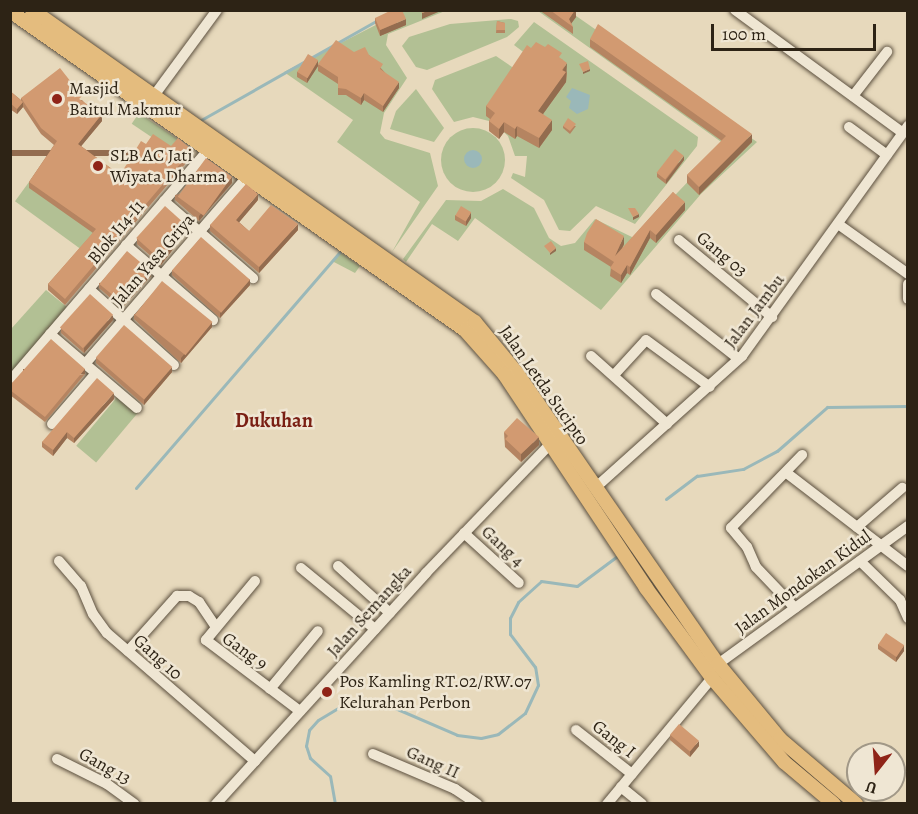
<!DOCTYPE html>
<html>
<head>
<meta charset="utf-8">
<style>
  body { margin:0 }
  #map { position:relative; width:918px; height:814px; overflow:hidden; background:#e7d9bc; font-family:Alegreya,serif }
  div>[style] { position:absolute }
  .green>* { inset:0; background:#b2c094; transform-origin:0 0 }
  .round { border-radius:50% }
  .water>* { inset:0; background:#9ab8b9 }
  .stream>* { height:3px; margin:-1.5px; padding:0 1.5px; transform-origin:1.5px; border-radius:1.5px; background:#9ab8b9 }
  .roads { filter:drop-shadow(0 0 2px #5c503f) drop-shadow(0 0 2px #5c503f) }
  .minor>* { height:10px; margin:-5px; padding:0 5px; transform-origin:5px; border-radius:5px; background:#efe6d3 }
  .major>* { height:14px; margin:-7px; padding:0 7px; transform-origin:7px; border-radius:7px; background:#e4bc7e }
  .wall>* { inset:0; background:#b58461 }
  .shaded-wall>* { inset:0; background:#936c4f; transform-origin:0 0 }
  .building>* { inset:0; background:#d29a71; transform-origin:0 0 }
  .dots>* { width:16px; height:16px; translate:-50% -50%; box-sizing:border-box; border:3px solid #efe6d3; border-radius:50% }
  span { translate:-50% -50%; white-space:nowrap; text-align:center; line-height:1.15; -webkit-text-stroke:5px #efe6d3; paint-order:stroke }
  .poi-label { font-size:18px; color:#2d2315 }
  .left { translate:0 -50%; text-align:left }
  .street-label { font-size:18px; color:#2d2315 }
  .neighbourhood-label { font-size:20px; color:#7a1f14; font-weight:700 }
  .frame { position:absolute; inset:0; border:12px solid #2d2315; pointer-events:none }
  .north { position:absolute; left:846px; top:742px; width:60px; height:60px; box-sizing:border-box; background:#efe6d3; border:2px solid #a19887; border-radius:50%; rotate:197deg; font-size:16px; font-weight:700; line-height:24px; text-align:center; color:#2d2315 }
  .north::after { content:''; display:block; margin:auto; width:21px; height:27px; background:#8f2418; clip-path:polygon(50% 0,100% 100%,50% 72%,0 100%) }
  .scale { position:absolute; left:711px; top:24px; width:165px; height:27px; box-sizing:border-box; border:3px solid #2d2315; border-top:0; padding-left:8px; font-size:18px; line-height:21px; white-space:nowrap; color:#2d2315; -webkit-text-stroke:4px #efe6d3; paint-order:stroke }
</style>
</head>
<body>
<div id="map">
  <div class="green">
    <div style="clip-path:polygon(403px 11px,445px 11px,388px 34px,386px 45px,407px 78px,384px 113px,380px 133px,385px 139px,430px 153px,438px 186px,392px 252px,420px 202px,337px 142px,353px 120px,284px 72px)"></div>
    <div style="clip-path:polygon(538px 11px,569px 11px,757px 142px,701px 194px,601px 310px,475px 218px,458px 241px,432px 224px,406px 262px,403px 259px,446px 200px,481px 201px,503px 189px,534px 208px,549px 238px,561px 246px,575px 243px,595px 219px,634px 238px,724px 144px)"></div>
    <div style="clip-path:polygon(511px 19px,518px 21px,519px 27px,507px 37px,427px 70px,416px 67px,402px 46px,409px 37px,450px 24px)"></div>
    <div style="clip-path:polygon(534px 22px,698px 137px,697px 146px,635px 224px,596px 206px,570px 231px,559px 230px,544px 200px,511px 178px,513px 173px,525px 177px,527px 156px,515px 156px,508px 136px,493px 122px,473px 117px,454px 122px,432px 89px,435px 80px,496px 56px,515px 69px,526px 54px,514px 45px)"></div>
    <div style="clip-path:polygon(416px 89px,444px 128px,434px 142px,390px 129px,396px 111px)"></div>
    <div style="left:139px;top:113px;width:48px;height:13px;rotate:34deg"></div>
    <div class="round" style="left:441px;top:128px;width:64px;height:64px"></div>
    <div style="left:45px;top:160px;width:87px;height:51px;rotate:36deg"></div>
    <div style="clip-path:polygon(340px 252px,360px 266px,355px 273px,332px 261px)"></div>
    <div style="clip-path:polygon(46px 290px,67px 307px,11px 374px,11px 329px)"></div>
    <div style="left:118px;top:396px;width:26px;height:65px;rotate:40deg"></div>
  </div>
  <div class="water">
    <div style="clip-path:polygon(572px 88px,590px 95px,588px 109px,577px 114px,569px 108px,571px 101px,566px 97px)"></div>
    <div class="round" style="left:464px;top:150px;width:18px;height:18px"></div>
  </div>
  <div class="stream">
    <div style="left:201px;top:120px;width:203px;rotate:-29.5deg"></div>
    <div style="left:136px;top:488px;width:312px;rotate:-49.2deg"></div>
    <div style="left:666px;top:499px;width:39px;rotate:-37deg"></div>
    <div style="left:697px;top:476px;width:47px;rotate:-8.7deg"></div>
    <div style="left:743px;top:469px;width:38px;rotate:-28deg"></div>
    <div style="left:777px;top:451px;width:67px;rotate:-41.3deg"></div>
    <div style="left:827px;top:407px;width:81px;rotate:-0.7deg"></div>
    <div style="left:335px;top:804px;width:28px;rotate:-100deg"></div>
    <div style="left:330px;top:776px;width:27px;rotate:-138deg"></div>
    <div style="left:310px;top:758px;width:13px;rotate:-108deg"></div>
    <div style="left:306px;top:746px;width:16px;rotate:-79deg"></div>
    <div style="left:309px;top:730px;width:13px;rotate:-48deg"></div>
    <div style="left:318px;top:720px;width:37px;rotate:-31deg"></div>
    <div style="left:350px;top:701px;width:24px;rotate:-5deg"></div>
    <div style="left:374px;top:699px;width:90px;rotate:23.4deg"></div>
    <div style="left:457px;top:735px;width:24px;rotate:7deg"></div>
    <div style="left:481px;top:738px;width:17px;rotate:-13deg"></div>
    <div style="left:498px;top:734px;width:34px;rotate:-38deg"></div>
    <div style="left:525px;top:713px;width:31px;rotate:-65deg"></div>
    <div style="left:538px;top:685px;width:18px;rotate:-99deg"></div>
    <div style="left:535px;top:667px;width:41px;rotate:-127.1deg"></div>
    <div style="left:510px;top:634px;width:16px;rotate:-90deg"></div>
    <div style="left:510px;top:618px;width:18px;rotate:-63deg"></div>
    <div style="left:518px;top:602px;width:31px;rotate:-42deg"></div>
    <div style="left:541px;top:581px;width:36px;rotate:8deg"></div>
    <div style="left:577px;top:586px;width:49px;rotate:-36.6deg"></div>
  </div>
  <div class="roads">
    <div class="minor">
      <div style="left:735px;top:10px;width:208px;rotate:36.2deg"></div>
      <div style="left:853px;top:96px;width:56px;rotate:-52.3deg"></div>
      <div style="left:153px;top:97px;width:108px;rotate:-53.7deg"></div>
      <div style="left:849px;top:127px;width:47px;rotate:36.4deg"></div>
      <div style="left:164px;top:201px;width:118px;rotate:40.9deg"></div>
      <div style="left:838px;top:224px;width:86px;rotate:35.5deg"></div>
      <div style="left:679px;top:240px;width:121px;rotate:39.6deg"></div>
      <div style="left:126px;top:245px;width:115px;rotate:40.8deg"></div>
      <div style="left:908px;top:284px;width:15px;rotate:90deg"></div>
      <div style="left:89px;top:289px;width:114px;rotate:41.8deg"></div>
      <div style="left:656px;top:294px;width:105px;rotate:38.1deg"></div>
      <div style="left:50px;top:334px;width:114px;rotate:40.4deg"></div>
      <div style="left:591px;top:356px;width:102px;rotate:41.8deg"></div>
      <div style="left:85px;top:364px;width:246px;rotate:-49.1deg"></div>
      <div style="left:614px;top:375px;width:47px;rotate:-47.6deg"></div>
      <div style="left:646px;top:340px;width:79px;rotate:36.3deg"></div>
      <div style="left:10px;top:381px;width:303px;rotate:-49.4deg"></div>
      <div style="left:52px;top:424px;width:67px;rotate:-49.2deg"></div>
      <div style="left:788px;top:474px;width:151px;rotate:37.5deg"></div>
      <div style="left:595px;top:488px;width:198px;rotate:-41.9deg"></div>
      <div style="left:742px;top:356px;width:284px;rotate:-54.2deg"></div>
      <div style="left:857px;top:527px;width:60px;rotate:-40.9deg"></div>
      <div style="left:464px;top:533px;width:74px;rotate:42.3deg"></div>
      <div style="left:59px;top:561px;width:33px;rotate:49deg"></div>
      <div style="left:81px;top:586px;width:30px;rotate:67deg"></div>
      <div style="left:93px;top:614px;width:24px;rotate:54deg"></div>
      <div style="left:107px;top:633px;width:196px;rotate:40.9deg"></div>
      <div style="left:860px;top:561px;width:56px;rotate:44.3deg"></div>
      <div style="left:900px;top:600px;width:20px;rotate:66deg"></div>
      <div style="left:338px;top:566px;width:70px;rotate:42.1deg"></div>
      <div style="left:301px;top:568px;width:96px;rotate:39.5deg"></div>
      <div style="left:255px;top:581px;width:77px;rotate:129.7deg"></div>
      <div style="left:206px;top:640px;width:118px;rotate:37.1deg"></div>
      <div style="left:795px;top:608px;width:57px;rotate:-133.6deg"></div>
      <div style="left:756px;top:567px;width:22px;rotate:-114deg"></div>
      <div style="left:747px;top:547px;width:25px;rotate:-130deg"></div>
      <div style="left:731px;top:528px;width:102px;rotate:-45.8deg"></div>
      <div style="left:128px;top:651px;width:74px;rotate:-48.3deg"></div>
      <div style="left:177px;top:596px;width:12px"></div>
      <div style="left:189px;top:596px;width:12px;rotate:31deg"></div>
      <div style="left:199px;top:602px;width:29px;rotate:56deg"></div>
      <div style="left:718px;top:664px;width:235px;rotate:-36deg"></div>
      <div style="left:270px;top:689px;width:75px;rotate:-50.4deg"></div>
      <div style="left:576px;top:730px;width:71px;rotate:38.2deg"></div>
      <div style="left:373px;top:754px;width:89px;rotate:23.1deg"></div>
      <div style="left:455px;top:789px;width:27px;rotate:34deg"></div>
      <div style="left:57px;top:759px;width:56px;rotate:26.6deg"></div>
      <div style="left:107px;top:784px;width:34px;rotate:36deg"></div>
      <div style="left:621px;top:787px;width:27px;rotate:39deg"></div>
      <div style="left:216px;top:804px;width:312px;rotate:-47.7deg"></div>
      <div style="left:426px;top:573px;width:179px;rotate:-46.1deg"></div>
      <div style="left:607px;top:804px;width:164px;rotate:-50.2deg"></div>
    </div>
    <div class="major">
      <div style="left:32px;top:10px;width:542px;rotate:35.16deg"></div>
      <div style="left:475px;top:322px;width:66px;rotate:50.5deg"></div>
      <div style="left:517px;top:373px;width:354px;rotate:55.4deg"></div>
      <div style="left:718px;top:664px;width:97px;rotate:50.4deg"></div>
      <div style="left:780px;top:739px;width:100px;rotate:40.5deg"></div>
      <div style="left:10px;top:11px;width:556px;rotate:35.03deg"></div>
      <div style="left:465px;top:330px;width:59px;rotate:48.4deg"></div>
      <div style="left:504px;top:374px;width:257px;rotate:56.4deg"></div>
      <div style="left:646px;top:588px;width:112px;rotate:53.7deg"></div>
      <div style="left:712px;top:678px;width:111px;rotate:49.4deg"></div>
      <div style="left:784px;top:762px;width:65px;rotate:40deg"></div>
    </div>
  </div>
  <div class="wall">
    <div style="clip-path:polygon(539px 10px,576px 10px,576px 17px,571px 24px,573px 27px,573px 34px)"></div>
    <div style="clip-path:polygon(375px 18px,406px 25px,380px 36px,375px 23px)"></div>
    <div style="clip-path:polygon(497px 21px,505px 23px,505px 33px,496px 33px)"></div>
    <div style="clip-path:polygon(590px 39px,752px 142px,699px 195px,687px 183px,687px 175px,722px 141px,590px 47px)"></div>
    <div style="clip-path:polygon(354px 52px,369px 55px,399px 88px,383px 112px,364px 100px,361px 105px,346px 95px,338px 95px,338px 84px,318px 71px,318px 66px,307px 83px,297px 77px,297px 72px)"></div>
    <div style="clip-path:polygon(562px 59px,567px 73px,566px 82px,543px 114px,552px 130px,539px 148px,517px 136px,515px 139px,504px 132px,499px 139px,489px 131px,489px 121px,490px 119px,486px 116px,486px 106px)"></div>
    <div style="clip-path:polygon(10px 91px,21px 100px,21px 98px,82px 100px,102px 121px,81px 146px,120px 175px,146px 144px,171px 146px,192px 156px,65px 305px,48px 290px,48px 284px,93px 233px,29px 188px,29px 182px,54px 145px,41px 134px,23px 107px,17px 114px,10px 109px)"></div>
    <div style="clip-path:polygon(563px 126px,576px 126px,570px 134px,563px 128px)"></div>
    <div style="clip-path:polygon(684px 160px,666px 184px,657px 177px,657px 173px)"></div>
    <div style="clip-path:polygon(232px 183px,199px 221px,175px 200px,175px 195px)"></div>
    <div style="clip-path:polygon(673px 192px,685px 210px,656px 243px,650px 238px,630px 275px,627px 273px,621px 283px,610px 276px,611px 267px,584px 250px,584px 242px,624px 244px,622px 249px)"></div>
    <div style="clip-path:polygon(258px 200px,239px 222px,249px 231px,298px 230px,259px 273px,210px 231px,210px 225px)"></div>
    <div style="clip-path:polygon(455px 215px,471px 218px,466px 226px,455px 220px)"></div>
    <div style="clip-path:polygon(187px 231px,161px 265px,137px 244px,137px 239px)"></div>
    <div style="clip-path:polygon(172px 270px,250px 285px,220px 318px,172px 275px)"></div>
    <div style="clip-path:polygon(151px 276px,122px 308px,99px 288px,99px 283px)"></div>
    <div style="clip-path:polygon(134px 314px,212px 327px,181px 363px,134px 319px)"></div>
    <div style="clip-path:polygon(113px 320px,84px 353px,61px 333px,61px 328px)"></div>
    <div style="clip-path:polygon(96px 358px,172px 372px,144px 405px,96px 363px)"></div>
    <div style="clip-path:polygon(85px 374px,45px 422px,10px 395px,10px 383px)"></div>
    <div style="clip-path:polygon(114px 399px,74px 443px,67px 438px,53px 456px,42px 447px,42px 442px)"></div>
    <div style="clip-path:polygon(504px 432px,539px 445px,521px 462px,505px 447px)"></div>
    <div style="clip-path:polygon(878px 644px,904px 651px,896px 662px,878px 649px)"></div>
    <div style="clip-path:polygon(670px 735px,699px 746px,690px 757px,670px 740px)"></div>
  </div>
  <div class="shaded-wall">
    <div style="clip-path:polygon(430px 10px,443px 10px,422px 19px,422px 13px)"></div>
    <div style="clip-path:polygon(575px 10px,576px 10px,576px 17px,570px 25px,569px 19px)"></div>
    <div style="clip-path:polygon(406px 19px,406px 25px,380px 36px,380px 30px)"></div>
    <div style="clip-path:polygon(318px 60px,318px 66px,307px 83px,307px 78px)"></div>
    <div style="clip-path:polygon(567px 63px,566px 82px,538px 121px,538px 111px)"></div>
    <div style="clip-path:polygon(590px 69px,590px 71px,583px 74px,583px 72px)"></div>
    <div style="clip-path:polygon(399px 82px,399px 88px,383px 112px,383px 106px)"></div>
    <div style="clip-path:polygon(364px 93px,364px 100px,361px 105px,361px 98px)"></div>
    <div style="clip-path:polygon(23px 102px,23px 107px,17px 114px,17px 109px)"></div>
    <div style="clip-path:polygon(102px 114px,102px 121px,78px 150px,78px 144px)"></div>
    <div style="clip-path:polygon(552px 120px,552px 130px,539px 148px,539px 138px)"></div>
    <div style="clip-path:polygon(504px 122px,504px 132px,499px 139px,499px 129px)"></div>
    <div style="clip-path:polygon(517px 126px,517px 136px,515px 139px,515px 129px)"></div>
    <div style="clip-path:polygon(752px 134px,752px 142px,699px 195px,699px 187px)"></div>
    <div style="left:192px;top:150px;width:6px;height:196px;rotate:90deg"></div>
    <div style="clip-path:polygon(684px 156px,684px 160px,666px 184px,666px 180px)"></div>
    <div style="clip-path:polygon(232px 177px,232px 183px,199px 221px,199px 216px)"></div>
    <div style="clip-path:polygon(258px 194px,258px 200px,236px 226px,236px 220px)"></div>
    <div style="clip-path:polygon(685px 202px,685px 210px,656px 243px,656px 235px)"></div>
    <div style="clip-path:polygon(471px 212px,471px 218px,466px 226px,466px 221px)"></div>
    <div style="clip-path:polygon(639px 214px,639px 217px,633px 220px,633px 217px)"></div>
    <div style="clip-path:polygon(298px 224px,298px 230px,259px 273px,259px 267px)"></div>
    <div style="clip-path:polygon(187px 226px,187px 231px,161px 265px,161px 260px)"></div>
    <div style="clip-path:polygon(650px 230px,650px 238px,630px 275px,630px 267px)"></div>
    <div style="clip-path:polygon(624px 236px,624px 244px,615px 264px,615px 256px)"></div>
    <div style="clip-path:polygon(556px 248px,556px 251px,550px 255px,550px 253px)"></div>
    <div style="clip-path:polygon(627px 265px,627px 273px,621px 283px,621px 275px)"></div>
    <div style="clip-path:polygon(151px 271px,151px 276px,122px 308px,122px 303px)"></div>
    <div style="clip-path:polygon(250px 279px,250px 285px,220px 318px,220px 313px)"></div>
    <div style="clip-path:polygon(113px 315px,113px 320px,84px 353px,84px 348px)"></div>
    <div style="clip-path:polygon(212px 322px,212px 327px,181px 363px,181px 358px)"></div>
    <div style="clip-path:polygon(172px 367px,172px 372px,144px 405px,144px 400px)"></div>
    <div style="left:85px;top:369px;width:5px;height:62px;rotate:90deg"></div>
    <div style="clip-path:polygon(114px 393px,114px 399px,74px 443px,74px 438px)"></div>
    <div style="clip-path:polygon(67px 432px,67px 438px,53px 456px,53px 450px)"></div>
    <div style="clip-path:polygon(539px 437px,539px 445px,521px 462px,521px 454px)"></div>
    <div style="clip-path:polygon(904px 645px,904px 651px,896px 662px,896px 657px)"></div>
    <div style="clip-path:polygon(699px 741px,699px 746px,690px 757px,690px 751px)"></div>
  </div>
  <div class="building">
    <div style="clip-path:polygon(392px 10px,402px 10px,406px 19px,380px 30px,375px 18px)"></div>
    <div style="clip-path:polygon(421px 10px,430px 10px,422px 13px)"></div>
    <div style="clip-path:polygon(550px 10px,575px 10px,569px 19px,573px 27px)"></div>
    <div style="clip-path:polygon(497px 21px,505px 23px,505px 30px,496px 30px)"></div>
    <div style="clip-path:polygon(598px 24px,752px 134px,699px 187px,687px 175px,726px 136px,590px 39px)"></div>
    <div style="clip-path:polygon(336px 40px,354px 52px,365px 47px,369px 55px,383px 64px,380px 69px,399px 82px,383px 106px,364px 93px,361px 98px,346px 89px,338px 88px,338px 77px,318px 64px)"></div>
    <div style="clip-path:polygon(536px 42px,545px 47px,548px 44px,562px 53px,559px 57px,567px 63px,562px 70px,566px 72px,538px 111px,552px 120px,539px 138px,517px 126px,515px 129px,504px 122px,499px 129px,489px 121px,495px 113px,486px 106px,527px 45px,531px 48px)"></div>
    <div style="left:308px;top:54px;width:12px;height:21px;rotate:31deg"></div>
    <div style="clip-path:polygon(588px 61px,590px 69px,583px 72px,579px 64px)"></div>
    <div style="clip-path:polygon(60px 68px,82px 96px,79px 99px,102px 114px,78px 144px,120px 175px,141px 141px,146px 144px,153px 134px,171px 146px,178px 138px,192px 150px,65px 299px,48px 284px,96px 229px,29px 182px,57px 141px,41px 128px,21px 98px)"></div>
    <div style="clip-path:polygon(10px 91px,23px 102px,17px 109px,10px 103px)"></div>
    <div style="clip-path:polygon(568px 118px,576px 124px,570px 131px,563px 126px)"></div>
    <div style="left:675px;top:149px;width:11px;height:30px;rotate:38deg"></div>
    <div style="left:206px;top:158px;width:32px;height:48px;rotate:36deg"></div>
    <div style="clip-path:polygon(246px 184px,258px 194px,236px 220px,249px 231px,271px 205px,298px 224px,259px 267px,210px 225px)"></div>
    <div style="clip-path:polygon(673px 192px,685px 202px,656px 235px,650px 230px,630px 267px,627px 265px,621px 275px,610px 268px,614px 262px,584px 242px,587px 233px,596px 219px,624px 236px,615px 256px)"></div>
    <div style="left:165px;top:206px;width:30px;height:43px;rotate:42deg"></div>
    <div style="left:461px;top:206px;width:12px;height:11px;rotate:31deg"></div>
    <div style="clip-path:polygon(628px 208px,635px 208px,639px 214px,633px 217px)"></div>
    <div style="left:201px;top:237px;width:65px;height:44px;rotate:41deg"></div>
    <div style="clip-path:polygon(551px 241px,556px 248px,550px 253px,544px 246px)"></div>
    <div style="left:127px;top:251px;width:31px;height:43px;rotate:40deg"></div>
    <div style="left:162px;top:281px;width:65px;height:43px;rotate:39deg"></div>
    <div style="left:90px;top:294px;width:31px;height:45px;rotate:42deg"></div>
    <div style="left:124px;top:325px;width:64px;height:43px;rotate:41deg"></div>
    <div style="clip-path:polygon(51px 339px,85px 369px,45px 417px,10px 390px,10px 383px,12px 383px)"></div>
    <div style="clip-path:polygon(97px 378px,114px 393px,74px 438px,67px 432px,53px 450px,42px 442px)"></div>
    <div style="clip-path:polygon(517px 418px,539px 437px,521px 454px,505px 439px,508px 436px,504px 432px)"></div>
    <div style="left:886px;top:633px;width:22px;height:14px;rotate:34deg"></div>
    <div style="left:679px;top:724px;width:26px;height:14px;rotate:40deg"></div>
  </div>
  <div class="dots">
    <div style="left:57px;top:99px;background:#8f2418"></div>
    <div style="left:98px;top:166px;background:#8f2418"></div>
    <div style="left:327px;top:692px;background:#8f2418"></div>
  </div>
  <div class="poi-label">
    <span class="left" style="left:69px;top:99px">Masjid<br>Baitul Makmur</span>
    <span class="left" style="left:110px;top:166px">SLB AC Jati<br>Wiyata Dharma</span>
    <span class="left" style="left:339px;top:692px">Pos Kamling RT.02/RW.07<br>Kelurahan Perbon</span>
  </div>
  <div class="street-label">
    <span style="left:116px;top:232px;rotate:-50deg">Blok I14-I1</span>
    <span style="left:722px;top:254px;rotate:40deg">Gang 03</span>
    <span style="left:153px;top:260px;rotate:-49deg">Jalan Yasa Griya</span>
    <span style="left:754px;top:311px;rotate:-53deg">Jalan Jambu</span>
    <span style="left:544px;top:385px;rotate:55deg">Jalan Letda Sucipto</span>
    <span style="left:503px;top:546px;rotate:43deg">Gang 4</span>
    <span style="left:803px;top:582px;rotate:-36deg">Jalan Mondokan Kidul</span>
    <span style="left:369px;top:611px;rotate:-48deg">Jalan Semangka</span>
    <span style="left:245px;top:651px;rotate:36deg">Gang 9</span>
    <span style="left:158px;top:657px;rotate:42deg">Gang 10</span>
    <span style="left:614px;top:739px;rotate:38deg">Gang I</span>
    <span style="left:433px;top:762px;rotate:24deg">Gang II</span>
    <span style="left:105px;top:766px;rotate:29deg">Gang 13</span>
  </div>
  <div class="neighbourhood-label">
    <span style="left:274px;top:420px">Dukuhan</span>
  </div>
  <div class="frame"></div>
  <div class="north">U</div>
  <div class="scale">100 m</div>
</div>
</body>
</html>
